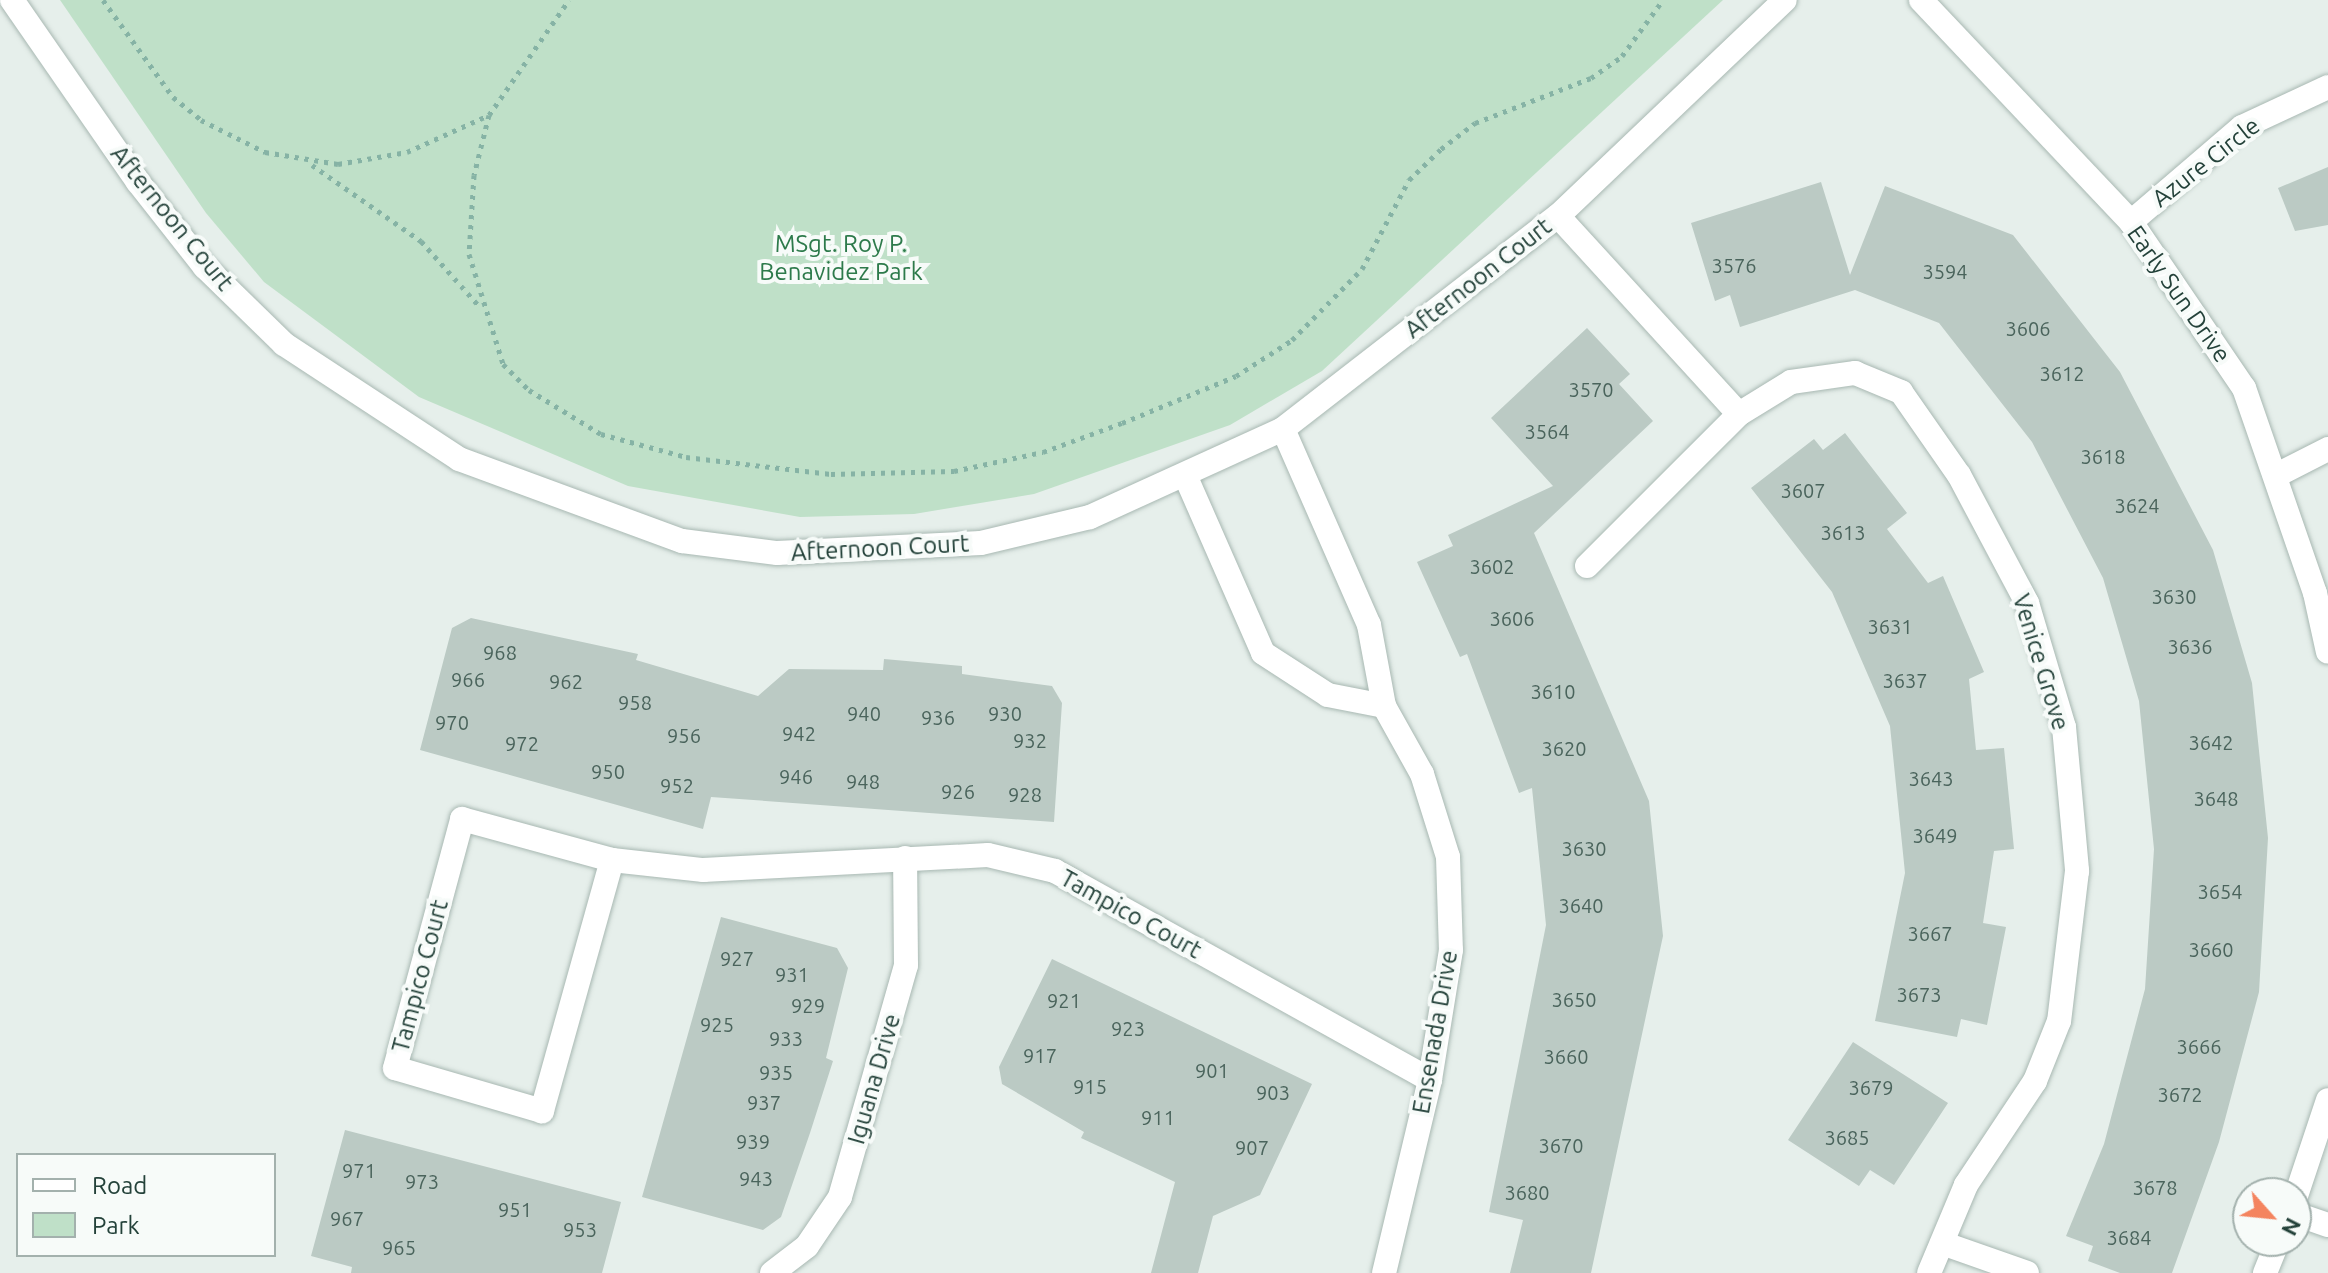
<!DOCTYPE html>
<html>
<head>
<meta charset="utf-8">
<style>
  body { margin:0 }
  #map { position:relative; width:2328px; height:1273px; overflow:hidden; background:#e6efeb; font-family:Ubuntu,sans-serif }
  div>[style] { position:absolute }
  .green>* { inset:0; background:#bfe0c8 }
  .building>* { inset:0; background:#bbcac4 }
  .path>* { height:5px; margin-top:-2.5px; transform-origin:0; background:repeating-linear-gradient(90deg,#86b3a5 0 4px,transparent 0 10px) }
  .roads { filter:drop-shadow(0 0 2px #a8b8b2) drop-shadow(0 0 2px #a8b8b2) }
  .service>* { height:24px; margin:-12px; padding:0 12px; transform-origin:12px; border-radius:12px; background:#fff }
  .minor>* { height:24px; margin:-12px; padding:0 12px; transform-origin:12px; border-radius:12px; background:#fff }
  span { translate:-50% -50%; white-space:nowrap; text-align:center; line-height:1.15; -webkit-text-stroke:8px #f7fbf9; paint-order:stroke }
  .number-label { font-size:20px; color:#4a645c }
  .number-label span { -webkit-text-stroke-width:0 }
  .street-label { font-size:24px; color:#24423a }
  .park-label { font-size:24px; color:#2d7a4b }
  .legend { position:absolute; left:16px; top:1153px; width:260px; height:104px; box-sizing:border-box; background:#f7fbf9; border:2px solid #a3b1ad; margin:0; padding:10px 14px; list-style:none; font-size:24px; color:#24423a }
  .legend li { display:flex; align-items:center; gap:16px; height:40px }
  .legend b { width:40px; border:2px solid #a3b1ad }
  .north { position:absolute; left:2232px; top:1177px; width:80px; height:80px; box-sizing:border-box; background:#f7fbf9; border:2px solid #a3b1ad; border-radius:50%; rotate:117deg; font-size:22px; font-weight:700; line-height:32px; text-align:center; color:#24423a }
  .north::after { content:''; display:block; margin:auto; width:28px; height:36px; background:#f4845f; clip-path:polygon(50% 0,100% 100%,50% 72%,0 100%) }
</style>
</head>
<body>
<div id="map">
  <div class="green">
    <div style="clip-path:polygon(60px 0,1723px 0,1322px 371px,1230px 425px,1034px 494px,914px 514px,800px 517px,628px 486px,419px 397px,264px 282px,206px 213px)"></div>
  </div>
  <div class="building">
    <div style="clip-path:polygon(2328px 167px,2328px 225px,2295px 231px,2278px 188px)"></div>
    <div style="clip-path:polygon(1821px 182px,1850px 275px,1885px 186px,2013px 235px,2120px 372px,2213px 550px,2252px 683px,2268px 838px,2259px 992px,2219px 1142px,2172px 1273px,2120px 1273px,2088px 1261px,2093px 1246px,2066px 1236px,2104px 1144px,2145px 989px,2154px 849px,2139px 701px,2103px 578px,2032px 442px,1939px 323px,1855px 290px,1740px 327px,1730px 295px,1715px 301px,1691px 223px)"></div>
    <div style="clip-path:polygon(1587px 328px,1630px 374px,1619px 384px,1653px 421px,1534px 533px,1649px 801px,1663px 936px,1591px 1273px,1510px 1273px,1523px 1220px,1489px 1212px,1546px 925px,1532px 788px,1519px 793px,1467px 654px,1460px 657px,1417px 562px,1453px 546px,1448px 535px,1553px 486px,1491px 418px)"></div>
    <div style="clip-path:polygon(1845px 433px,1907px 513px,1887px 529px,1928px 583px,1943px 576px,1984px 672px,1969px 679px,1976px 750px,2004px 748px,2014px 849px,1994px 851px,1983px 923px,2006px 927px,1987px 1025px,1961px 1019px,1957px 1037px,1875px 1021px,1905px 873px,1890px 726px,1832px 592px,1751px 488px,1814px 439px,1823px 450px)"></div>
    <div style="clip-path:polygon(471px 618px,638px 654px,636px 660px,758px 696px,789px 669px,883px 670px,884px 659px,962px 666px,962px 674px,1052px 686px,1062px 703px,1054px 822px,711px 797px,703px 829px,420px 750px,452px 628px)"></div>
    <div style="clip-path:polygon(721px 917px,837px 948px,848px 968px,826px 1058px,833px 1061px,810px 1133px,781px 1217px,763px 1230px,642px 1197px)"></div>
    <div style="clip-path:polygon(1052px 959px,1312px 1084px,1260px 1195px,1213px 1216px,1198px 1273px,1151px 1273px,1175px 1182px,1081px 1138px,1084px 1132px,1002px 1084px,999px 1067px)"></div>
    <div style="clip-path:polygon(1853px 1042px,1948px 1103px,1894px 1185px,1870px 1170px,1859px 1186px,1788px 1140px)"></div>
    <div style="clip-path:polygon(345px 1130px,621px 1202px,602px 1273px,351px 1273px,352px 1267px,311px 1256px)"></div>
  </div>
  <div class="path">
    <div style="left:103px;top:0;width:120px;rotate:54.2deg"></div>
    <div style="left:173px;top:97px;width:36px;rotate:39deg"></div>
    <div style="left:201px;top:120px;width:72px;rotate:26.6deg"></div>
    <div style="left:265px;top:152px;width:74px;rotate:9.3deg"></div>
    <div style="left:338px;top:164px;width:70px;rotate:-9.9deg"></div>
    <div style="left:407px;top:152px;width:90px;rotate:-24.3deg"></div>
    <div style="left:489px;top:115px;width:140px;rotate:-55.2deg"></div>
    <div style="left:489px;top:115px;width:62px;rotate:104deg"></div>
    <div style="left:474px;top:175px;width:79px;rotate:93.6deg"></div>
    <div style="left:469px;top:254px;width:115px;rotate:72.8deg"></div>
    <div style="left:503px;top:364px;width:37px;rotate:45deg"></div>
    <div style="left:529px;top:390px;width:84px;rotate:31.4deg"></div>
    <div style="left:601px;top:434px;width:88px;rotate:15.1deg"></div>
    <div style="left:686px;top:457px;width:146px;rotate:6.7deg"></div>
    <div style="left:831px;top:474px;width:123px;rotate:-1.4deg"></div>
    <div style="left:954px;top:471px;width:91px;rotate:-12.1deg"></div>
    <div style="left:1043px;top:452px;width:84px;rotate:-20.2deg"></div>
    <div style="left:1122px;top:423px;width:123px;rotate:-22.4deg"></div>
    <div style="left:1236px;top:376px;width:67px;rotate:-32.7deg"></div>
    <div style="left:1292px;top:340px;width:100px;rotate:-45.4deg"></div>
    <div style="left:1362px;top:269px;width:101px;rotate:-62.2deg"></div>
    <div style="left:1409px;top:180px;width:45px;rotate:-44.1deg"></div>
    <div style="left:1441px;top:149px;width:43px;rotate:-37.4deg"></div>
    <div style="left:1475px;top:123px;width:124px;rotate:-21.2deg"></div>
    <div style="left:1591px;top:78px;width:38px;rotate:-35deg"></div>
    <div style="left:1622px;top:56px;width:69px;rotate:-53.8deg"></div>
    <div style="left:312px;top:165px;width:133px;rotate:34.9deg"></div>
    <div style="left:421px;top:241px;width:89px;rotate:48.2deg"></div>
  </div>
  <div class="roads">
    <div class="service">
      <div style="left:612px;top:860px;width:261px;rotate:105.6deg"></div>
      <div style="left:542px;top:1111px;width:153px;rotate:-163.7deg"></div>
      <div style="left:395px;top:1068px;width:258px;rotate:-74.9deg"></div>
      <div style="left:462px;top:819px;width:156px;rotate:15.3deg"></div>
      <div style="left:612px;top:860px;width:92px;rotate:6.3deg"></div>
      <div style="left:703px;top:870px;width:285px;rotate:-3deg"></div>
      <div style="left:988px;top:855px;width:69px;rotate:13.4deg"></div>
      <div style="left:1055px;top:871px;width:429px;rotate:29.1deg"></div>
      <div style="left:2296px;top:1214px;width:34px;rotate:19deg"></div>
      <div style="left:772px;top:1273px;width:44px;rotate:-37.6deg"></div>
      <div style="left:807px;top:1246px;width:59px;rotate:-56deg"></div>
      <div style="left:840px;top:1197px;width:241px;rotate:-74.1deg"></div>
      <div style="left:906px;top:965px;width:107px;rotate:-90.5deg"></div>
    </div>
    <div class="minor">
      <div style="left:12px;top:0;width:221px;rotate:55.3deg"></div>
      <div style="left:138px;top:182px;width:108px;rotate:51.8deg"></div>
      <div style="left:205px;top:267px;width:110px;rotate:44.3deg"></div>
      <div style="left:284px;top:344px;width:209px;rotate:33.3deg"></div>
      <div style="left:459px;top:459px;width:238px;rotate:20.2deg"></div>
      <div style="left:682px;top:541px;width:96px;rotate:7.2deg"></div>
      <div style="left:777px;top:553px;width:204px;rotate:-2.8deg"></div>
      <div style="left:981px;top:543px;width:112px;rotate:-13.4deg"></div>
      <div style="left:1090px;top:517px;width:212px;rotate:-24.5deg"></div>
      <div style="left:1283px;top:429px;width:348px;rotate:-37.8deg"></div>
      <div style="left:1558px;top:216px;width:313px;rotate:-43.6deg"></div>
      <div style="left:1921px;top:0;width:306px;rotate:46.6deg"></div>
      <div style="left:2131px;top:222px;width:201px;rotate:55.8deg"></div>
      <div style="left:2244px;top:388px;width:217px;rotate:70.9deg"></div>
      <div style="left:2315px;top:593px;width:60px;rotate:77.6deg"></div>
      <div style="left:1558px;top:216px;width:268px;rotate:47.6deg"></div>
      <div style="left:2131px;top:222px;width:146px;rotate:-40.6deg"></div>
      <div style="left:2242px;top:127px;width:95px;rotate:-24.9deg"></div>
      <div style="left:1283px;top:429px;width:214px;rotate:66.3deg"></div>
      <div style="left:1369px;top:625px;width:82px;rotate:79.5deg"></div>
      <div style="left:1384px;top:706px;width:78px;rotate:60.8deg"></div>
      <div style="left:1422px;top:774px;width:87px;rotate:72.6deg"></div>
      <div style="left:1448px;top:857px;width:93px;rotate:88.2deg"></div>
      <div style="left:1451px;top:950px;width:132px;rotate:99.2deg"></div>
      <div style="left:1430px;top:1080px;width:198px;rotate:103.4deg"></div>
      <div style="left:1185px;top:475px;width:194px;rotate:66.3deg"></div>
      <div style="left:1263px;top:653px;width:77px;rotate:32.9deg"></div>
      <div style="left:1328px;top:695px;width:57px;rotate:11.1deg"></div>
      <div style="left:2277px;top:475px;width:57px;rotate:-27deg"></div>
      <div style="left:1587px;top:566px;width:215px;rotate:-45deg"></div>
      <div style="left:1739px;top:414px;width:61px;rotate:-31.6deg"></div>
      <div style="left:1791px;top:382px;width:65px;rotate:-8deg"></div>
      <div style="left:1855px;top:373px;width:50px;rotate:22.4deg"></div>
      <div style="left:1901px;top:392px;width:101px;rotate:55.1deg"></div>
      <div style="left:1959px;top:475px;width:145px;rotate:62deg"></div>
      <div style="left:2027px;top:603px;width:129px;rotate:73.4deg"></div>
      <div style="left:2064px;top:727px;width:145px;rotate:84.8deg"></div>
      <div style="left:2077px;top:871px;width:151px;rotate:96.8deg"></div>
      <div style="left:2059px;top:1021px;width:65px;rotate:111.8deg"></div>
      <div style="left:2035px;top:1081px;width:125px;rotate:123.6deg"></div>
      <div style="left:1966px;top:1185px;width:95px;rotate:112.8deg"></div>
      <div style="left:2296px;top:1196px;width:101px;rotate:-71.6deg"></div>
      <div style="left:1942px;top:1243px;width:90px;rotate:19.4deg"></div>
      <div style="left:2265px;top:1273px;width:35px;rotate:-68deg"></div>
    </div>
  </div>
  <div class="number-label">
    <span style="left:1734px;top:265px">3576</span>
    <span style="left:1945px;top:271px">3594</span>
    <span style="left:2028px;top:328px">3606</span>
    <span style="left:2062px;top:373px">3612</span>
    <span style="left:1591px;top:389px">3570</span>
    <span style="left:1547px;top:431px">3564</span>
    <span style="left:2103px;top:456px">3618</span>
    <span style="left:1803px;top:490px">3607</span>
    <span style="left:2137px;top:505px">3624</span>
    <span style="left:1843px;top:532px">3613</span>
    <span style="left:1492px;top:566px">3602</span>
    <span style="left:2174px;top:596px">3630</span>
    <span style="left:1512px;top:618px">3606</span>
    <span style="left:1890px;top:626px">3631</span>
    <span style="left:2190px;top:646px">3636</span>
    <span style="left:500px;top:652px">968</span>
    <span style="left:468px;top:679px">966</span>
    <span style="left:1905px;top:680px">3637</span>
    <span style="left:566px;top:681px">962</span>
    <span style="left:1553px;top:691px">3610</span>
    <span style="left:635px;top:702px">958</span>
    <span style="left:864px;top:713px">940</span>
    <span style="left:1005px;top:713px">930</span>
    <span style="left:938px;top:717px">936</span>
    <span style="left:452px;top:722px">970</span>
    <span style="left:799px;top:733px">942</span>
    <span style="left:684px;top:735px">956</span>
    <span style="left:1030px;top:740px">932</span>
    <span style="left:2211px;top:742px">3642</span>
    <span style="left:522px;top:743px">972</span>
    <span style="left:1564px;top:748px">3620</span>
    <span style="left:608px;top:771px">950</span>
    <span style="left:796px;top:776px">946</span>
    <span style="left:1931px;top:778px">3643</span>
    <span style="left:863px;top:781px">948</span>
    <span style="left:677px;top:785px">952</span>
    <span style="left:958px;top:791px">926</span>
    <span style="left:1025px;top:794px">928</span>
    <span style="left:2216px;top:798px">3648</span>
    <span style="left:1935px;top:835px">3649</span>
    <span style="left:1584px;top:848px">3630</span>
    <span style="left:2220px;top:891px">3654</span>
    <span style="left:1581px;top:905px">3640</span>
    <span style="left:1930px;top:933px">3667</span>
    <span style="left:2211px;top:949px">3660</span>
    <span style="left:737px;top:958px">927</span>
    <span style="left:792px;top:974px">931</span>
    <span style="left:1919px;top:994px">3673</span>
    <span style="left:1574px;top:999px">3650</span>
    <span style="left:1064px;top:1000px">921</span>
    <span style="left:808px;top:1005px">929</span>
    <span style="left:717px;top:1024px">925</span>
    <span style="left:1128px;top:1028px">923</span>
    <span style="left:786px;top:1038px">933</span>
    <span style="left:2199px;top:1046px">3666</span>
    <span style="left:1040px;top:1055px">917</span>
    <span style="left:1566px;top:1056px">3660</span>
    <span style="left:1212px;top:1070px">901</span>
    <span style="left:776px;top:1072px">935</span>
    <span style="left:1090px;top:1086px">915</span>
    <span style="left:1871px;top:1087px">3679</span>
    <span style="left:1273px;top:1092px">903</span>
    <span style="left:2180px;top:1094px">3672</span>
    <span style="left:764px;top:1102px">937</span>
    <span style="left:1158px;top:1117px">911</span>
    <span style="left:1847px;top:1137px">3685</span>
    <span style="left:753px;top:1141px">939</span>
    <span style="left:1561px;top:1145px">3670</span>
    <span style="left:1252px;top:1147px">907</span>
    <span style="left:359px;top:1170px">971</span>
    <span style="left:756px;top:1178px">943</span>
    <span style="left:422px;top:1181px">973</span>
    <span style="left:2155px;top:1187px">3678</span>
    <span style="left:1527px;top:1192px">3680</span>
    <span style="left:515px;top:1209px">951</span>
    <span style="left:347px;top:1218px">967</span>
    <span style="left:580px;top:1229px">953</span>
    <span style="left:2129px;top:1237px">3684</span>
    <span style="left:399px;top:1247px">965</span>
  </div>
  <div class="street-label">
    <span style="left:2206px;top:162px;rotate:-38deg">Azure Circle</span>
    <span style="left:172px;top:218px;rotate:51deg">Afternoon Court</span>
    <span style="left:1478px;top:278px;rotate:-38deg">Afternoon Court</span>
    <span style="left:2179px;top:294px;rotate:55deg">Early Sun Drive</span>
    <span style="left:880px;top:548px;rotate:-3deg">Afternoon Court</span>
    <span style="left:2041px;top:662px;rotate:73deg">Venice Grove</span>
    <span style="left:1131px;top:914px;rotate:29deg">Tampico Court</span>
    <span style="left:420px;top:976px;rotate:-75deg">Tampico Court</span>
    <span style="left:1435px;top:1032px;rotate:-80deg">Ensenada Drive</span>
    <span style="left:874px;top:1079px;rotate:-74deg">Iguana Drive</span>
  </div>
  <div class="park-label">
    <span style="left:841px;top:258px">MSgt. Roy P.<br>Benavidez Park</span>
  </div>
  <ul class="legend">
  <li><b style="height:10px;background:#fff"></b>Road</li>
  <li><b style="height:22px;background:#bfe0c8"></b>Park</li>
  </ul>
  <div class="north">N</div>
</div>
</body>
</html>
